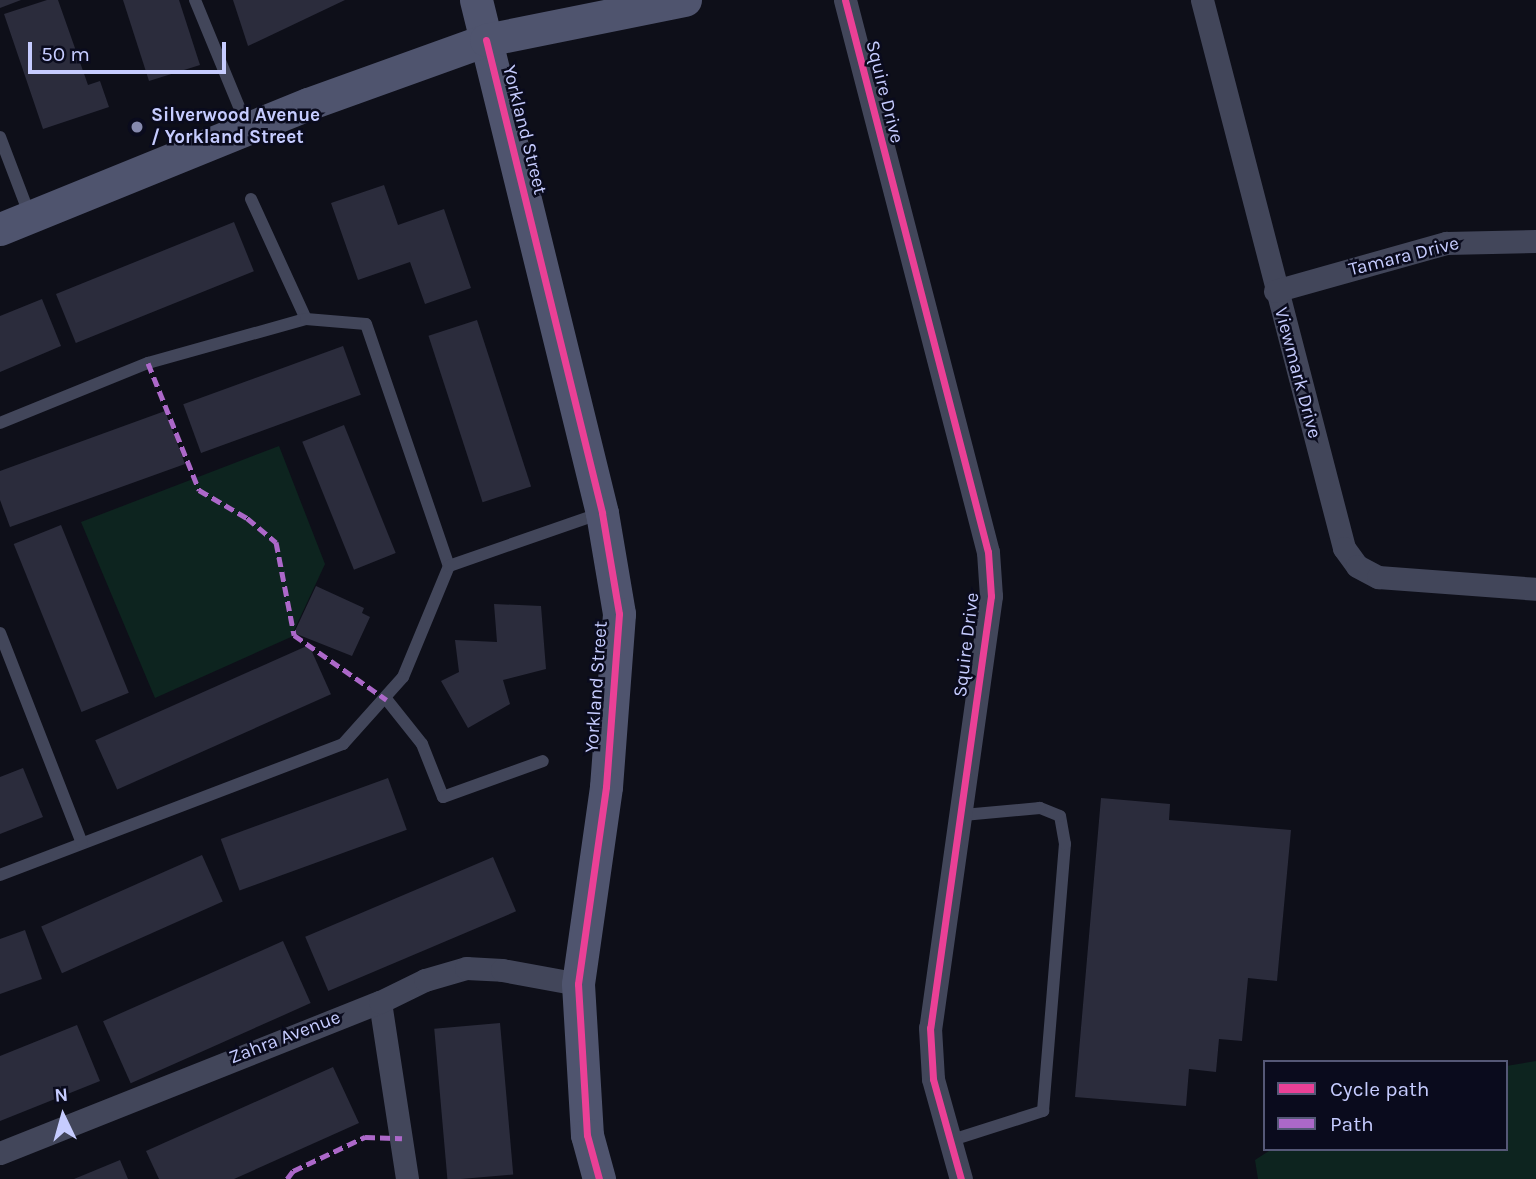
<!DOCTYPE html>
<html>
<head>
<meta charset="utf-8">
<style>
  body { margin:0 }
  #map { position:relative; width:1536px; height:1179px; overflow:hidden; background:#0e0f19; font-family:Karla,sans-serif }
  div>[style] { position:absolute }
  .green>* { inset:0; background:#0d241f }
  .building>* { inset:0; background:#2b2c3c; transform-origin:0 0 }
  .lane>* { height:12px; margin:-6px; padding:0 6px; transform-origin:6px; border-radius:6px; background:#42465a }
  .street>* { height:23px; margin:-11.5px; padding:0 11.5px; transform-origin:11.5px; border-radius:11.5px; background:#42465a }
  .secondary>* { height:33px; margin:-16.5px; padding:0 16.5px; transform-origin:16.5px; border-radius:16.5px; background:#4f546e }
  .quiet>* { height:5px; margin-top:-2.5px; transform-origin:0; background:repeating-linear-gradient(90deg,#ac68c9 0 10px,transparent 0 15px) }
  .cycleway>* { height:7px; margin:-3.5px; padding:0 3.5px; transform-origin:3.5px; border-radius:3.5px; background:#ea4096 }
  .dots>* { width:19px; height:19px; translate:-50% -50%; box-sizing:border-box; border:4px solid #0a0b1d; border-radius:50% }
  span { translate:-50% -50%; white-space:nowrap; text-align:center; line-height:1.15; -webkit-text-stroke:5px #0a0b1d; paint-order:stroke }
  .street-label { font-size:19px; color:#c6ccff }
  .poi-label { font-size:19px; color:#c6ccff; font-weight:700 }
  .left { translate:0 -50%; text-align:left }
  .legend { position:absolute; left:1263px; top:1060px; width:245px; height:91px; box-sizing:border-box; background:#0a0b1d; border:2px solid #555877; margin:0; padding:9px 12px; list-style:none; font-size:21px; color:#c6ccff }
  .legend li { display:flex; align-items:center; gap:14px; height:35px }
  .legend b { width:35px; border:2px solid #555877 }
  .north { position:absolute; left:28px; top:1081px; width:70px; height:70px; -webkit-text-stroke:5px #0a0b1d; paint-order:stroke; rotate:355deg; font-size:19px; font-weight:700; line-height:28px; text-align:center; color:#c6ccff }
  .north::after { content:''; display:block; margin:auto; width:24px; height:32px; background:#c6ccff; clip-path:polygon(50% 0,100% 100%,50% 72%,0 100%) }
  .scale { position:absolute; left:28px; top:42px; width:198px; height:32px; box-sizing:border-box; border:4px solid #c6ccff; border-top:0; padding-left:9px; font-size:21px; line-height:24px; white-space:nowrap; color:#c6ccff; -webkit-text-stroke:5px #0a0b1d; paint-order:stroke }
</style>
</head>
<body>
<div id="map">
  <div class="green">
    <div style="clip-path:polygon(279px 446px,325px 564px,291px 637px,155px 698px,81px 522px)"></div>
    <div style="clip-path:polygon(1536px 1061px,1536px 1179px,1258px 1179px,1255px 1160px,1272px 1149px,1506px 1149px,1506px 1066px)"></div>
  </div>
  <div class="building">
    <div style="clip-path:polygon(0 0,21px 0,0 8px)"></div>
    <div style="clip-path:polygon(47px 0,58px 0,88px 85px,100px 81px,109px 107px,43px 129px,4px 14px)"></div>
    <div style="clip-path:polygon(123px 0,179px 0,200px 65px,149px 81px)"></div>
    <div style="clip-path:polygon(233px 0,345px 0,248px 46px)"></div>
    <div style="clip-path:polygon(384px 185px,398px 225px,444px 209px,471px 288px,425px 304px,410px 262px,358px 280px,331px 203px)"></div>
    <div style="left:234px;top:222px;width:53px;height:192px;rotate:68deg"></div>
    <div style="clip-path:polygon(42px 299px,61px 346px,0 372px,0 316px)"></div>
    <div style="left:477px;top:320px;width:175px;height:51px;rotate:72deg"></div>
    <div style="left:343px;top:346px;width:52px;height:170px;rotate:70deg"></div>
    <div style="clip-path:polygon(165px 411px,185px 464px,10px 527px,0 500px,0 471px)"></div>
    <div style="left:344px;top:425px;width:138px;height:45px;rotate:68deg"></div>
    <div style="left:61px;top:525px;width:181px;height:51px;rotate:68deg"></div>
    <div style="clip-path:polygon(316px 586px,364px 608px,362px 613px,370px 617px,352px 656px,294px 633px)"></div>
    <div style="clip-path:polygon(494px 604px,541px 606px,546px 669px,503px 680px,510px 704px,468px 728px,441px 681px,459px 672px,455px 640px,497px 642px)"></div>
    <div style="left:309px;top:645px;width:54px;height:234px;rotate:66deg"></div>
    <div style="clip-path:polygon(23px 768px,43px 817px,0 834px,0 777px)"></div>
    <div style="left:388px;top:778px;width:55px;height:178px;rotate:70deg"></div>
    <div style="clip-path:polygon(1101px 798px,1170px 804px,1169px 820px,1291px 830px,1277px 981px,1248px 978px,1242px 1041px,1219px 1039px,1216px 1072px,1189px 1069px,1186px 1106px,1075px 1097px)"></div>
    <div style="left:202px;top:855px;width:51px;height:176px;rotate:66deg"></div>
    <div style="left:493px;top:857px;width:59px;height:204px;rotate:67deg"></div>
    <div style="clip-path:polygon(25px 930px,42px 979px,0 994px,0 939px)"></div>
    <div style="left:283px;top:941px;width:68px;height:197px;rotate:66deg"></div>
    <div style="left:500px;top:1023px;width:152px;height:66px;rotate:85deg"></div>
    <div style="clip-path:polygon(77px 1025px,100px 1081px,0 1121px,0 1056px)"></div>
    <div style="clip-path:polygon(333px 1067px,359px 1123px,234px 1179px,159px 1179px,146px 1151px)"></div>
    <div style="clip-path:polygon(120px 1160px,128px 1179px,74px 1179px)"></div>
  </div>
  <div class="lane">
    <div style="left:195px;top:0;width:136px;rotate:67.6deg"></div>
    <div style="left:0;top:137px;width:85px;rotate:69.2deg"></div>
    <div style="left:251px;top:199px;width:132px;rotate:65.4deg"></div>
    <div style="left:0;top:423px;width:160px;rotate:-22.1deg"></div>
    <div style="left:148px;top:363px;width:164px;rotate:-15.6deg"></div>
    <div style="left:306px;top:319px;width:60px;rotate:4.8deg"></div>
    <div style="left:366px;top:324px;width:256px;rotate:71.1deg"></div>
    <div style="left:449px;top:566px;width:120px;rotate:112.5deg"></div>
    <div style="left:403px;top:677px;width:90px;rotate:131.8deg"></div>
    <div style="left:343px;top:744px;width:367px;rotate:159.1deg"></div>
    <div style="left:449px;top:566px;width:161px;rotate:-19.2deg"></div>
    <div style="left:0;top:633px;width:225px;rotate:68.7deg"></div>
    <div style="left:387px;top:700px;width:56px;rotate:51.5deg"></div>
    <div style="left:422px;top:744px;width:57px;rotate:68.4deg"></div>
    <div style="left:443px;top:797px;width:106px;rotate:-19.8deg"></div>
    <div style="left:949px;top:1141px;width:99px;rotate:-17.7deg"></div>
    <div style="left:1043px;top:1111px;width:268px;rotate:-85.3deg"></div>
    <div style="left:1065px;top:844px;width:28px;rotate:-100deg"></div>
    <div style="left:1060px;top:816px;width:22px;rotate:-158deg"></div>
    <div style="left:1040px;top:808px;width:77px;rotate:174.8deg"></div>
  </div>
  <div class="street">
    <div style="left:845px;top:0;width:570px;rotate:75.48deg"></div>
    <div style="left:988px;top:552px;width:44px;rotate:86.1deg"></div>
    <div style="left:991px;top:596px;width:436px;rotate:98deg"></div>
    <div style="left:930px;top:1028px;width:51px;rotate:86.6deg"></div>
    <div style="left:933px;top:1079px;width:104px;rotate:74.4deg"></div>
    <div style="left:1202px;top:0;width:566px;rotate:75.47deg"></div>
    <div style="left:1344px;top:548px;width:22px;rotate:54deg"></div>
    <div style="left:1357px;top:566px;width:24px;rotate:28deg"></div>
    <div style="left:1378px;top:577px;width:158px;rotate:4.3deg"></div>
    <div style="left:1275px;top:291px;width:178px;rotate:-15.7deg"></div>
    <div style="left:1446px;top:243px;width:90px;rotate:-1.3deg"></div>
    <div style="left:380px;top:1002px;width:179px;rotate:81.3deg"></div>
    <div style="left:0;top:1153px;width:409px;rotate:-21.7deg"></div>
    <div style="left:380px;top:1002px;width:50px;rotate:-26.1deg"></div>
    <div style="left:425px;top:980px;width:43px;rotate:-16.3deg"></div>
    <div style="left:466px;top:968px;width:36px;rotate:3deg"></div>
    <div style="left:502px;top:970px;width:77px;rotate:10.4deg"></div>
  </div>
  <div class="secondary">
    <div style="left:476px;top:0;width:528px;rotate:76.2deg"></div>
    <div style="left:602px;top:513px;width:102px;rotate:80.4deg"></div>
    <div style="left:619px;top:614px;width:173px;rotate:94.3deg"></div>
    <div style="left:606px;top:787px;width:199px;rotate:98.1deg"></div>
    <div style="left:578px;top:984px;width:151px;rotate:86.6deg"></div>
    <div style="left:587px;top:1135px;width:46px;rotate:74.7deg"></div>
    <div style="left:0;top:229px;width:332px;rotate:-22.1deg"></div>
    <div style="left:308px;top:104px;width:189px;rotate:-19.8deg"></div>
    <div style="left:486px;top:40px;width:203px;rotate:-11.4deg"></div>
  </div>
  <div class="quiet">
    <div style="left:148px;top:363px;width:137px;rotate:68.1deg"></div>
    <div style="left:199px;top:490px;width:56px;rotate:30.3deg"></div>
    <div style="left:247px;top:518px;width:38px;rotate:40deg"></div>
    <div style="left:276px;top:542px;width:95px;rotate:79deg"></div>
    <div style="left:294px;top:635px;width:113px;rotate:35deg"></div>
    <div style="left:287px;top:1179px;width:10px;rotate:-53deg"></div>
    <div style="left:293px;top:1171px;width:80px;rotate:-25.3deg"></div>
    <div style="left:365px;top:1137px;width:37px;rotate:2deg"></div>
  </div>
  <div class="cycleway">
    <div style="left:845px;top:0;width:570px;rotate:75.48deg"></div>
    <div style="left:988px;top:552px;width:44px;rotate:86.1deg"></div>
    <div style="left:991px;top:596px;width:436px;rotate:98deg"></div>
    <div style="left:930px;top:1028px;width:51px;rotate:86.6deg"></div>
    <div style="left:933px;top:1079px;width:104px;rotate:74.4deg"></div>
    <div style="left:486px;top:40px;width:487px;rotate:76.2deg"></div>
    <div style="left:602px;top:513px;width:102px;rotate:80.4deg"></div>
    <div style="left:619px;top:614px;width:173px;rotate:94.3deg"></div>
    <div style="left:606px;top:787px;width:199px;rotate:98.1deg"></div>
    <div style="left:578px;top:984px;width:151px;rotate:86.6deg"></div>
    <div style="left:587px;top:1135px;width:46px;rotate:74.7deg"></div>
  </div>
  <div class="dots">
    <div style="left:137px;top:127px;background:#868aae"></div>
  </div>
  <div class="street-label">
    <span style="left:884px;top:92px;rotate:76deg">Squire Drive</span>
    <span style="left:524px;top:130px;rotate:76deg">Yorkland Street</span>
    <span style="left:1404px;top:257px;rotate:-14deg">Tamara Drive</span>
    <span style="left:1297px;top:373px;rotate:75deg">Viewmark Drive</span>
    <span style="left:967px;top:645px;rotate:-83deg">Squire Drive</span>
    <span style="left:597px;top:687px;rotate:-86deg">Yorkland Street</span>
    <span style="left:285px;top:1038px;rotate:-21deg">Zahra Avenue</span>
  </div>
  <div class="poi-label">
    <span class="left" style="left:151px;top:127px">Silverwood Avenue<br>/ Yorkland Street</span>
  </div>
  <ul class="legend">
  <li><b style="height:9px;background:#ea4096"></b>Cycle path</li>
  <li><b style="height:9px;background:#ac68c9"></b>Path</li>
  </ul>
  <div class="north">N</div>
  <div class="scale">50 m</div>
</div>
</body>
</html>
